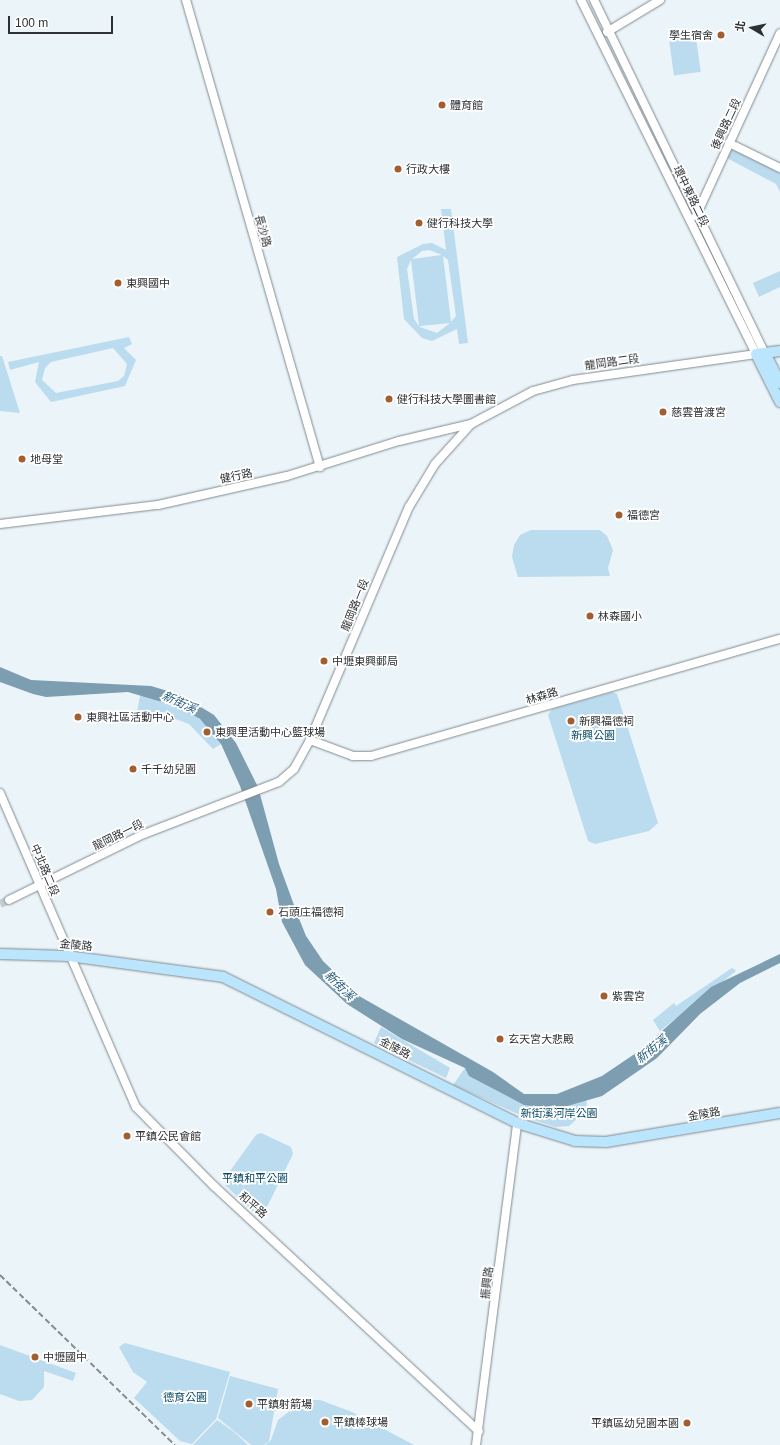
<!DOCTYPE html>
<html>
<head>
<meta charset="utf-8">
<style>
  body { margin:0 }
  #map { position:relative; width:780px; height:1445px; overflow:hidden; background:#eaf4f9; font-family:Arial,"Noto Sans TC",sans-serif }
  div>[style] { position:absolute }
  .green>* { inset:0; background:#bbdbee; transform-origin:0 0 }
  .water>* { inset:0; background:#7d9db0 }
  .minor-tunnel>* { height:8px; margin-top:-4px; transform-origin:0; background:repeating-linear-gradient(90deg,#c4cdd1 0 8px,transparent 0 12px) }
  .roads { filter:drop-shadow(0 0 1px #818a8f) drop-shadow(0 0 1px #818a8f) }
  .minor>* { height:8px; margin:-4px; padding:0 4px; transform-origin:4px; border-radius:4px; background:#fff }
  .major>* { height:10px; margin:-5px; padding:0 5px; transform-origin:5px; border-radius:5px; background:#bae5fd }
  .rail>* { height:2px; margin-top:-1px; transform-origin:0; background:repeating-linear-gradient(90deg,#868d90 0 6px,transparent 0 9px) }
  .dots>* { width:11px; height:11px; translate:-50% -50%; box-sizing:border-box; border:2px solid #fff; border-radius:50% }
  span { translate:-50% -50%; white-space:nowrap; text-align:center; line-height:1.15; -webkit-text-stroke:3.5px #fff; paint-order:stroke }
  .poi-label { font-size:11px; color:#2d3133 }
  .right { translate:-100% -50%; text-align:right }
  .left { translate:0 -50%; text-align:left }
  .street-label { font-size:11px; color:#2d3133 }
  .park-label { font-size:11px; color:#074763 }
  .water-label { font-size:12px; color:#215a77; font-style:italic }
  .north { position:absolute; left:732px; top:8px; width:40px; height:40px; -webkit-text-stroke:3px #fff; paint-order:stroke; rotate:279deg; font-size:11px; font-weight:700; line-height:16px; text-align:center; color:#2d3133 }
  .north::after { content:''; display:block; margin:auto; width:14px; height:18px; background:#2d3133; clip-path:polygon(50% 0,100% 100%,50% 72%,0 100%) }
  .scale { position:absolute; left:8px; top:16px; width:105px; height:18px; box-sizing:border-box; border:2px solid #2d3133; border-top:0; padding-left:5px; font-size:12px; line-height:14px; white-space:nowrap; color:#2d3133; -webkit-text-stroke:3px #fff; paint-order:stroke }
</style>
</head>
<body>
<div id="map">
  <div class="green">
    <div style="left:696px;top:38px;width:34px;height:27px;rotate:82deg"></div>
    <div style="clip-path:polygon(731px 147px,780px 172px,780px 192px,776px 184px,725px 157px)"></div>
    <div style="clip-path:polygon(evenodd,441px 209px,451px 209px,468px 343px,459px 344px,457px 329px,432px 341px,422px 338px,404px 319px,397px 257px,423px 244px,432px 243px,446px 250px,441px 209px,429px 250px,442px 255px,412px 259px,422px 251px,429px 250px,441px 209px,443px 256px,448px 260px,456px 316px,451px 322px,443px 256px,441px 209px,411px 260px,419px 325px,419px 326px,414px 319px,407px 269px,411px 260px,441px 209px,450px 323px,437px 333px,420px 327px,420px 326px,450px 323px)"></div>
    <div style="clip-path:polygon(780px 271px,780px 287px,759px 297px,753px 283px)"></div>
    <div style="clip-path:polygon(evenodd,129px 337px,132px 344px,124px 348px,136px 360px,125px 386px,51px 402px,35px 382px,39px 362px,10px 370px,8px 362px,129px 337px,113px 348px,127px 364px,124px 376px,118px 381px,56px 393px,42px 380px,45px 368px,51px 362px,113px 348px)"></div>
    <div style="clip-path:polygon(0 356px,2px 356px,20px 413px,0 411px)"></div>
    <div style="clip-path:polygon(531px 530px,600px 530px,607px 536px,613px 550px,608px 568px,610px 576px,518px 577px,512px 557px,514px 545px,520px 535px)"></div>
    <div style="clip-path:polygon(141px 691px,160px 694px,190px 711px,212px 730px,221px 744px,213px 749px,189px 724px,165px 715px,137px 712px)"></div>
    <div style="clip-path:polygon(612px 692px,617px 694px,658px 823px,649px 831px,595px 844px,588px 841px,548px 715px,552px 709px)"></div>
    <div style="clip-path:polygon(732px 968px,736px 971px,660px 1031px,653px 1020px,674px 1003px,676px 1006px)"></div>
    <div style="clip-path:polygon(381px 1027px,450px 1068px,446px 1078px,374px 1043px)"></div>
    <div style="clip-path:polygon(465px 1068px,509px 1096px,586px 1097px,587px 1110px,569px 1126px,556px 1127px,527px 1118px,453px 1085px)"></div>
    <div style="clip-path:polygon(261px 1133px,291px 1147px,293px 1154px,264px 1213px,259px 1217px,225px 1185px,225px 1178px,256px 1135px)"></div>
    <div style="clip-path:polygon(125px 1343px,230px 1372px,216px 1419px,192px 1444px,180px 1441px,134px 1398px,147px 1382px,133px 1372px,119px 1347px)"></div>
    <div style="clip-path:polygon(0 1345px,76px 1373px,73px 1381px,44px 1371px,44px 1387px,32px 1400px,19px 1401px,0 1394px)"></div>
    <div style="clip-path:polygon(230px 1376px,278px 1389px,269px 1441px,264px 1445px,251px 1445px,218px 1418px)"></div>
    <div style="clip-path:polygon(304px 1400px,320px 1400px,352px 1412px,414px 1445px,265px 1445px,271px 1440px,278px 1420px)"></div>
    <div style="clip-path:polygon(217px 1420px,234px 1432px,248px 1445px,193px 1445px)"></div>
  </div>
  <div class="water">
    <div style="clip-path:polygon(0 667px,31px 680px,151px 686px,181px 695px,214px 715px,236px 743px,258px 787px,279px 864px,298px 916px,306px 936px,323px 961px,359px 996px,493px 1072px,524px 1094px,557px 1094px,602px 1076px,642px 1049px,711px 987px,780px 954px,780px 963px,740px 983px,700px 1014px,657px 1058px,602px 1096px,557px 1109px,524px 1105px,469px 1076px,465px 1068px,402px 1039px,347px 1004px,305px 965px,282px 922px,276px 889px,240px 786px,221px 744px,200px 719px,179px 707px,128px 692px,46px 697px,33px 694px,0 682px)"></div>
  </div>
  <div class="minor-tunnel">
    <div style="left:0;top:904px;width:10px;rotate:-24deg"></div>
  </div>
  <div class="roads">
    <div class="minor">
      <div style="left:186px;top:0;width:486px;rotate:74deg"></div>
      <div style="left:594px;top:0;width:392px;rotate:64.2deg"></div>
      <div style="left:607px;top:32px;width:62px;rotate:-31.1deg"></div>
      <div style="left:729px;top:143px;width:57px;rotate:26.1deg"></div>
      <div style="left:696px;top:216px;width:201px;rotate:-65.3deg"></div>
      <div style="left:0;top:524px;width:159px;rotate:-6.9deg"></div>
      <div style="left:158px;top:505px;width:132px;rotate:-12.7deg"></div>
      <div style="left:287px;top:476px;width:117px;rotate:-17.4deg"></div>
      <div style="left:399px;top:441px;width:74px;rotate:-13.3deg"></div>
      <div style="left:471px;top:424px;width:70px;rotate:-28deg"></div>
      <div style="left:533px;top:391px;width:41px;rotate:-15.4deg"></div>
      <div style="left:573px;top:380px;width:185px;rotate:-8.1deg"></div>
      <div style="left:756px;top:354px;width:395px;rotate:-116.3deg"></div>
      <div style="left:310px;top:740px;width:46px;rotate:20.4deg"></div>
      <div style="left:353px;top:756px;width:18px"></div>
      <div style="left:371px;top:756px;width:425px;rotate:-16deg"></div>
      <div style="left:0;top:793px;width:342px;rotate:66.6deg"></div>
      <div style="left:136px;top:1107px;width:111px;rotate:45.4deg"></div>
      <div style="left:214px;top:1186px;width:361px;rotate:42.8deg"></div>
      <div style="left:9px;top:900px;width:150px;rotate:-26.1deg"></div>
      <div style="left:144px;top:834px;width:145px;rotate:-21.1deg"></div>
      <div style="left:279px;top:782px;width:20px;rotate:-41deg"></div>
      <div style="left:294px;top:769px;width:33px;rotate:-61deg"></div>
      <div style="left:310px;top:740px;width:253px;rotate:-67deg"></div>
      <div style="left:409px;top:507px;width:50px;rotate:-58.8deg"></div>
      <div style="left:435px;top:464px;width:54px;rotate:-48deg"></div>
      <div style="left:476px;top:1445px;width:325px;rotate:-82.7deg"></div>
    </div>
    <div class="major">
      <div style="left:780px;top:351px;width:24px;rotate:173deg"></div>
      <div style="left:756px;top:354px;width:54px;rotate:63.4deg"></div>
      <div style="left:765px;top:353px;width:34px;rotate:63deg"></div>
      <div style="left:0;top:954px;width:68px;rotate:1.7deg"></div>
      <div style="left:68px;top:956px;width:156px;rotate:7.7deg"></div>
      <div style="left:223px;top:977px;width:328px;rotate:26.4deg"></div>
      <div style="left:517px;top:1123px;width:61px;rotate:17.2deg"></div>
      <div style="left:575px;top:1141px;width:31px;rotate:2deg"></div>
      <div style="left:606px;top:1142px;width:176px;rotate:-9.5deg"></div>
    </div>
  </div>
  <div class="rail">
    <div style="left:0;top:1275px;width:244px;rotate:44.2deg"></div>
  </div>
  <div class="dots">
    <div style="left:721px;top:35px;background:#a25e2e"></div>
    <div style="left:442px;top:105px;background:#a25e2e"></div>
    <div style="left:398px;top:169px;background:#a25e2e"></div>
    <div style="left:419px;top:223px;background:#a25e2e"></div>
    <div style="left:118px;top:283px;background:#a25e2e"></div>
    <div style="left:389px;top:399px;background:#a25e2e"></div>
    <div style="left:663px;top:412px;background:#a25e2e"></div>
    <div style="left:22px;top:459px;background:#a25e2e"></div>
    <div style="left:619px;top:515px;background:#a25e2e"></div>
    <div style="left:590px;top:616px;background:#a25e2e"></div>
    <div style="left:324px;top:661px;background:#a25e2e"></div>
    <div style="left:78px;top:717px;background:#a25e2e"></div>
    <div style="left:571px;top:721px;background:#a25e2e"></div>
    <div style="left:207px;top:732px;background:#a25e2e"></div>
    <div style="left:133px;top:769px;background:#a25e2e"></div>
    <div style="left:270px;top:912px;background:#a25e2e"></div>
    <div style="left:604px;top:996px;background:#a25e2e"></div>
    <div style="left:500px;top:1039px;background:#a25e2e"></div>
    <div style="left:127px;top:1136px;background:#a25e2e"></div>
    <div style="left:35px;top:1357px;background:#a25e2e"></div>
    <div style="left:249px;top:1404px;background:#a25e2e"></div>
    <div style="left:325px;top:1422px;background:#a25e2e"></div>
    <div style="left:687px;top:1423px;background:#a25e2e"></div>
  </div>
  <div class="poi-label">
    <span class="right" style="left:713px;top:35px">學生宿舍</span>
    <span class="left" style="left:450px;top:105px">體育館</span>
    <span class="left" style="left:406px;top:169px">行政大樓</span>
    <span class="left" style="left:427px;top:223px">健行科技大學</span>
    <span class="left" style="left:126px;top:283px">東興國中</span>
    <span class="left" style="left:397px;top:399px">健行科技大學圖書館</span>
    <span class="left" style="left:671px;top:412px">慈雲普渡宮</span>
    <span class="left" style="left:30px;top:459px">地母堂</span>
    <span class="left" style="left:627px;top:515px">福德宮</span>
    <span class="left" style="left:598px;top:616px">林森國小</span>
    <span class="left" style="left:332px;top:661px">中壢東興郵局</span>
    <span class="left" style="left:86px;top:717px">東興社區活動中心</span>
    <span class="left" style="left:579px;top:721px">新興福德祠</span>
    <span class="left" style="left:215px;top:732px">東興里活動中心籃球場</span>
    <span class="left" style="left:141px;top:769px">千千幼兒園</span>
    <span class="left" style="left:278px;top:912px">石頭庄福德祠</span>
    <span class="left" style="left:612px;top:996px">紫雲宮</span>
    <span class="left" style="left:508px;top:1039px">玄天宮大悲殿</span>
    <span class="left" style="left:135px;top:1136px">平鎮公民會館</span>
    <span class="left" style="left:43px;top:1357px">中壢國中</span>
    <span class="left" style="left:257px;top:1404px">平鎮射箭場</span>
    <span class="left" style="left:333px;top:1422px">平鎮棒球場</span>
    <span class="right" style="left:679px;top:1423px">平鎮區幼兒園本園</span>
  </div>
  <div class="street-label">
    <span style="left:726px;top:124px;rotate:-65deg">後興路二段</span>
    <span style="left:691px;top:196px;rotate:64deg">環中東路二段</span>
    <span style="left:263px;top:231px;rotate:74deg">長沙路</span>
    <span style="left:612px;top:362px;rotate:-8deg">龍岡路二段</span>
    <span style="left:236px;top:476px;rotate:-12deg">健行路</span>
    <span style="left:355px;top:605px;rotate:-68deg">龍岡路一段</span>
    <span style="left:542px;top:696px;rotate:-17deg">林森路</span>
    <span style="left:118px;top:835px;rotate:-26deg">龍岡路一段</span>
    <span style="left:45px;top:870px;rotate:67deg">中北路二段</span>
    <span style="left:76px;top:945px;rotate:5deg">金陵路</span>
    <span style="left:395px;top:1048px;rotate:27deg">金陵路</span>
    <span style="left:704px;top:1114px;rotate:-10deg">金陵路</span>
    <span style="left:253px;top:1205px;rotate:41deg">和平路</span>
    <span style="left:487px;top:1283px;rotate:-83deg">振興路</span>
  </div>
  <div class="park-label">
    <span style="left:593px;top:735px">新興公園</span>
    <span style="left:559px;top:1113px">新街溪河岸公園</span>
    <span style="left:255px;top:1178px">平鎮和平公園</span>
    <span style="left:185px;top:1397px">德育公園</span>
  </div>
  <div class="water-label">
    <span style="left:179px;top:703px;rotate:24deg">新街溪</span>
    <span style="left:339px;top:986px;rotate:44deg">新街溪</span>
    <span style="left:652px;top:1050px;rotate:-39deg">新街溪</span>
  </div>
  <div class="north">北</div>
  <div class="scale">100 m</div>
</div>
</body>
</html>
